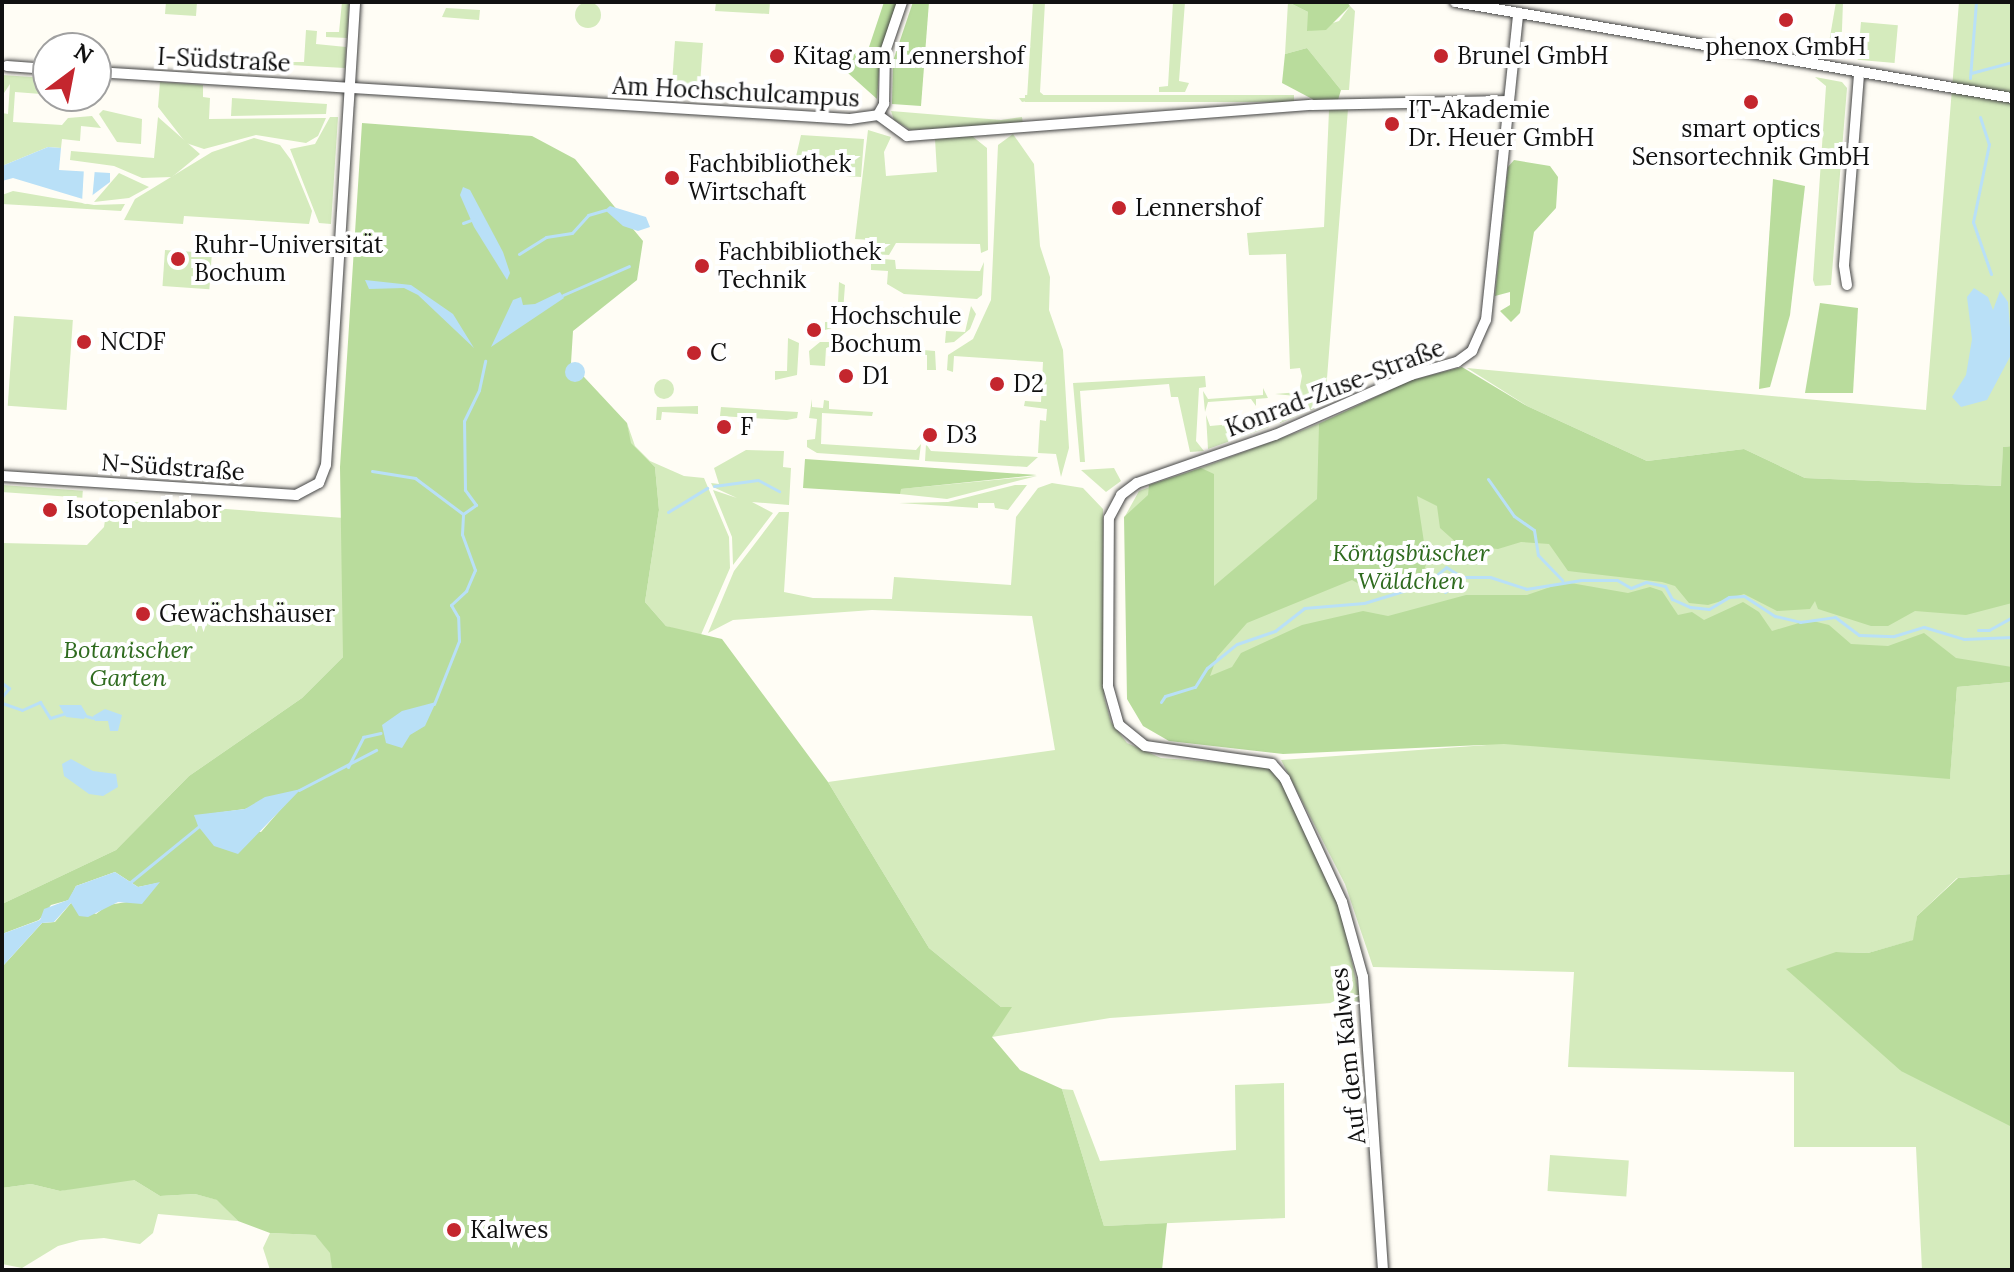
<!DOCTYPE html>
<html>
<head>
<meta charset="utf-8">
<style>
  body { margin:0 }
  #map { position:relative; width:2014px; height:1272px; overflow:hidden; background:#fffdf5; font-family:Lora,serif }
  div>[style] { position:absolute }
  .green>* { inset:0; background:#d5ebbd; transform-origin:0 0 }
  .round { border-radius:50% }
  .forest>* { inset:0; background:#b9dc9c }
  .water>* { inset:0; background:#b9e0f7 }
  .pier>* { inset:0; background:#fffdf5 }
  .stream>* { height:3px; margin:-1.5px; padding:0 1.5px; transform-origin:1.5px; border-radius:1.5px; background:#b9e0f7 }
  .roads { filter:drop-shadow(0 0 2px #444) drop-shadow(0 0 2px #444) }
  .street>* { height:10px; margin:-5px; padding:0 5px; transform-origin:5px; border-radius:5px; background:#fff }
  .dots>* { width:22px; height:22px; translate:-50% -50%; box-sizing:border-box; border:4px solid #fff; border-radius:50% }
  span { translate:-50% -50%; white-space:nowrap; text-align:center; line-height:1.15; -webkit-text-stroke:8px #fff; paint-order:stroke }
  .poi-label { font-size:24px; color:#111 }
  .left { translate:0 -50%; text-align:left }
  .street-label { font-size:24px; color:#111 }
  .park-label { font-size:24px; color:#2f6b1f; font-style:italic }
  .frame { position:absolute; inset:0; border:4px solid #111; pointer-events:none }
  .north { position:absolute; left:32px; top:32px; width:80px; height:80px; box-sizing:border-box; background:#fff; border:2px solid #a0a0a0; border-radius:50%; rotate:32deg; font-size:22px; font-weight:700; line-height:32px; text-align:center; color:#111 }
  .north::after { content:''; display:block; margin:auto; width:28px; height:36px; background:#c4262e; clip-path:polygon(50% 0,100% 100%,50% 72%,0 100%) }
</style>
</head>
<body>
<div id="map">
  <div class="green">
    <div style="clip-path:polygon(166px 2px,197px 2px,196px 16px,165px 14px)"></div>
    <div style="clip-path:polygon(342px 2px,349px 2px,347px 38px,326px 37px,326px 32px,339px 32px)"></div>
    <div style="clip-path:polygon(716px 2px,770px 2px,769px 14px,715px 11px)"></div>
    <div style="clip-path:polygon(1033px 2px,1045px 2px,1040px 92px,1047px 98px,1022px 102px,1019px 98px,1027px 98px)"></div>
    <div style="clip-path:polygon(1173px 2px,1185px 2px,1179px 81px,1189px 83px,1185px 92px,1159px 92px,1159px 87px,1168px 86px)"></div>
    <div style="clip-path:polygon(1288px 2px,1308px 12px,1308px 31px,1339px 21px,1350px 6px,1355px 11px,1349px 90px,1341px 90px,1307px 48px,1285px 54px)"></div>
    <div style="clip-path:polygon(1836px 2px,1843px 2px,1841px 56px,1827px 54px)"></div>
    <div style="clip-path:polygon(1959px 2px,2012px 2px,2012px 446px,2003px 447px,2002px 486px,1805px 478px,1744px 449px,1647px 461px,1527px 406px,1467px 368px,1926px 410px)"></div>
    <div class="round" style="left:575px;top:2px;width:26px;height:26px"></div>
    <div style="clip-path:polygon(446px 8px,480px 10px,479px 20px,442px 17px)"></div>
    <div style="left:1861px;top:22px;width:37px;height:38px;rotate:5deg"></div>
    <div style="clip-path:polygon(306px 30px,317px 31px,316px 44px,346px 47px,345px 68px,234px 62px,304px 62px)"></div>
    <div style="left:675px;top:41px;width:28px;height:56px;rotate:4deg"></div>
    <div style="clip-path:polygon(2px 75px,46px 78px,41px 94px,15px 92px,13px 122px,62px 125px,68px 118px,92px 116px,101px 128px,81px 126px,80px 141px,62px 139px,61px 148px,48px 147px,2px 166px,2px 113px,8px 114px,10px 84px,2px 96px)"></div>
    <div style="clip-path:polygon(1815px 77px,1842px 82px,1847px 88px,1831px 285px,1815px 286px,1813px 280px,1826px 86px)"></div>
    <div style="clip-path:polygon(160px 82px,203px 85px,203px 97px,210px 98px,209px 119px,326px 118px,318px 136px,306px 143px,256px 135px,204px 149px,186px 143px,158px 107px)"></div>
    <div style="left:1294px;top:95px;width:7px;height:269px;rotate:90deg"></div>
    <div style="clip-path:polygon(232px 98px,327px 104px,326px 114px,231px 116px)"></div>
    <div style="clip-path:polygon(1348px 109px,1325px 404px,1280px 423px,1277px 414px,1297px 412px,1296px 396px,1275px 394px,1299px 392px,1302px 376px,1300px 368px,1290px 369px,1286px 254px,1249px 255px,1247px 233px,1324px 227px,1329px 110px)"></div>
    <div style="clip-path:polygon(103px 110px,142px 119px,141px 144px,117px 142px,99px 114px)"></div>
    <div style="clip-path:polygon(891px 111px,1001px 120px,1022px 117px,1023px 124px,911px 130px,894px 120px)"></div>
    <div style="clip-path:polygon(158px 117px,200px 154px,172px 177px,142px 178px,114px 166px,70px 160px,71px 151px,154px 158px)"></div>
    <div style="clip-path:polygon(330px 117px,338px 117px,331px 224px,319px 223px,290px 149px,315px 144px)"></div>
    <div style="clip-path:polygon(868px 130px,891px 137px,884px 152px,886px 176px,937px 172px,935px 139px,972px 136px,987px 148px,988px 250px,981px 253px,980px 244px,896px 243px,889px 255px,872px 254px,871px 240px,855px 239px)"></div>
    <div style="clip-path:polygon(1013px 134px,1034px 164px,1040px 246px,1050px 277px,1049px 310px,1063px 350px,1069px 448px,1061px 477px,1056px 454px,1038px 453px,1040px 420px,1046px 421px,1047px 409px,1024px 406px,1025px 401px,1041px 402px,1043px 362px,954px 356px,953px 372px,947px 370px,948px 355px,973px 339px,991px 300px,998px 145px)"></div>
    <div style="clip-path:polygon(801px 135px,864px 139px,861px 177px,735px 169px,736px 161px,794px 165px)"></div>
    <div style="clip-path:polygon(254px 138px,280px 145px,291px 160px,312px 211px,309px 224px,184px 216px,183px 224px,124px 220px,135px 199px,212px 152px)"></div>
    <div style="clip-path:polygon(119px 173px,149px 187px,129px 198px,94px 202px)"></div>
    <div style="clip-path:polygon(13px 191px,94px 205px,125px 204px,121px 211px,2px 204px,2px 195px)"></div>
    <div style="left:165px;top:250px;width:47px;height:36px;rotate:4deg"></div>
    <div style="clip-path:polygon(871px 258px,895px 260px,896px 269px,980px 271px,984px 262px,982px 295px,977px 299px,904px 294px,887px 284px,888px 271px,871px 270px)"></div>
    <div style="clip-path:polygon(839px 282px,845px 285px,842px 325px,825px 330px,825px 322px,837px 322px)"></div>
    <div style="clip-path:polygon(971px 306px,976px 314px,970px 329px,954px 342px,945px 343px,946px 331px,965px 332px)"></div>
    <div style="left:14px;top:316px;width:59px;height:90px;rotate:4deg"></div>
    <div style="clip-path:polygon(788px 338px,799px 343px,797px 375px,775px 380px,775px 371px,787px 371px)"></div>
    <div style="clip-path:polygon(820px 342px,831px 342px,833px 348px,826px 348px,825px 366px,810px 365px,809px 351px)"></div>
    <div style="clip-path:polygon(885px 347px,935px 351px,936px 370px,927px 370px,927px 355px,885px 352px)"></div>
    <div style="clip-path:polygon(1205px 376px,1206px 387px,1199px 388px,1196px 441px,1204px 451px,1190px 452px,1178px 397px,1171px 397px,1169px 384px,1080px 391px,1085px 462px,1080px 462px,1073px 383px)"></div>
    <div class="round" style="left:654px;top:379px;width:20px;height:20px"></div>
    <div style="clip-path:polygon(1414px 381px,1565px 466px,2012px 527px,2012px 671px,1951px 668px,1950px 778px,1957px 687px,2012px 682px,2012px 874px,1957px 878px,1917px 916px,1914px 940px,1868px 953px,1836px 952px,1901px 1071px,2012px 886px,2012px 1270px,1922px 1270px,1916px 1147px,1794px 1147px,1794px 1072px,1568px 1067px,1574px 972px,1373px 967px,1345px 884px,1281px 760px,1487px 745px,1216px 734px,1124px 518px,1139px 491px,1306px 429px)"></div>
    <div style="clip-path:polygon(1263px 388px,1268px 398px,1256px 399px,1256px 406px,1251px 399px,1208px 402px,1205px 412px,1203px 391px,1208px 399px,1263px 395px)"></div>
    <div style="clip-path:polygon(812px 399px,812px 407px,823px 408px,824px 400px,829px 401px,829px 409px,873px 412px,872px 416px,822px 413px,821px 444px,916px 450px,921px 444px,919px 460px,817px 453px,807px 447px,807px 440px,815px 439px,817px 419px,809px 418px)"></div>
    <div style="clip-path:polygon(698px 406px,698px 414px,662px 412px,661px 420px,656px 420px,657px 407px)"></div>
    <div style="clip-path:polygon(721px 407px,798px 412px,797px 418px,787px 420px,720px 416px)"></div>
    <div style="clip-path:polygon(1206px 415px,1210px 426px,1264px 421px,1269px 415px,1269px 427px,1208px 449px)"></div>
    <div style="clip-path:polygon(627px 423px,635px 446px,650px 461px,684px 476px,704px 478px,729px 537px,730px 568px,700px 637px,666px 626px,645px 602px,659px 510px,655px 467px,630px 443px)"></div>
    <div style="clip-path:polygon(926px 444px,931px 451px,1038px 457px,1027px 467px,925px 461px)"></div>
    <div style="clip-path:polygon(746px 450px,784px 451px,783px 467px,791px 468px,789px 505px,752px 502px,773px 513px,733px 565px,732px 537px,713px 490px,737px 498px,713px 487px,711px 483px,719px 484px,714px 468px)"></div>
    <div style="clip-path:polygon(1114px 468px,1121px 481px,1106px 492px,1081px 470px)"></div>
    <div style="clip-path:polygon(1037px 476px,947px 499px,900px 494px,900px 489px)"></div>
    <div style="clip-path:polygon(1052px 483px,1083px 488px,1103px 509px,1104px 697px,1111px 722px,1127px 743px,1161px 758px,1270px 766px,1283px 778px,1339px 905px,1361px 1001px,1110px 1018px,992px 1037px,1001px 1007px,929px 948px,828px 782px,1055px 750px,1032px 616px,872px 610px,733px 620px,708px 633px,734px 571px,779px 512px,789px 512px,784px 592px,813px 598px,892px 599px,894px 577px,1011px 585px,1016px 517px,1038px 488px)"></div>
    <div style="left:2px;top:485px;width:81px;height:7px;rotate:4deg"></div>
    <div style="clip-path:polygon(1015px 485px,1027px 485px,1008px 510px,995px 508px,994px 503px,978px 503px,978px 508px,899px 503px,948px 502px)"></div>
    <div style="clip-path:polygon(108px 500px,344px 518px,343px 657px,302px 698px,189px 776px,116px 850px,2px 904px,2px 543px,87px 545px,104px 527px)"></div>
    <div style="clip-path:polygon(1284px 1083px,1285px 1218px,1104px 1226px,1062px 1089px,1073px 1090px,1100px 1161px,1236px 1150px,1235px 1085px)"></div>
    <div style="left:1550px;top:1155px;width:79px;height:36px;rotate:4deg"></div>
    <div style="clip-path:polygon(110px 1180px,134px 1180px,160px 1196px,195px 1194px,218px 1200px,238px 1221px,158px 1214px,153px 1233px,140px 1244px,104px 1238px,80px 1240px,58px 1246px,22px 1268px,2px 1264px,2px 1188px,31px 1184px,60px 1191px)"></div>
    <div style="clip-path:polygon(270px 1233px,315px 1235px,331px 1253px,332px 1270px,270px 1270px,263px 1248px)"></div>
  </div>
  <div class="forest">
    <div style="clip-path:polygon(884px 2px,897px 2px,880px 55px,877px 99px,839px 65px,840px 53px,867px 53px)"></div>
    <div style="clip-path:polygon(913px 2px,929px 2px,921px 106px,892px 104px,893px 61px)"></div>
    <div style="clip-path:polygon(1288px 2px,1347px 2px,1350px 6px,1326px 30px,1307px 31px,1308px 12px)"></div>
    <div style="clip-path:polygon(1307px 48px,1341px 90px,1338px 100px,1316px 101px,1282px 83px,1285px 54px)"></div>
    <div style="clip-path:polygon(evenodd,362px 123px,532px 136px,575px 159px,643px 241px,637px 280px,573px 331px,571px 363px,627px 423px,631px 443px,655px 467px,659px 510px,645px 602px,666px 626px,722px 639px,828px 782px,929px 948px,1001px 1007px,1012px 1007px,992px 1037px,1020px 1070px,1062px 1089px,1104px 1226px,1167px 1223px,1162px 1270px,332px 1270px,330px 1253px,315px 1235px,270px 1233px,238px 1221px,217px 1200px,195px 1194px,160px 1196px,134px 1180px,60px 1191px,31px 1184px,2px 1188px,2px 967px,42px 923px,55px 922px,71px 903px,96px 914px,108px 905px,133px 901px,158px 883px,138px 887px,115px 872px,76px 886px,69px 900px,51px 905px,39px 920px,2px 934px,2px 904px,116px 850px,189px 776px,302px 698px,343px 657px,340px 467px,362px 123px,295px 793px,261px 832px,194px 816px,245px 809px,295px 793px)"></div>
    <div style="clip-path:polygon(1514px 160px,1550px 166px,1558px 177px,1556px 208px,1534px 232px,1520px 313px,1511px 322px,1500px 311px,1510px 305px,1510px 292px,1495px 296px,1508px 167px)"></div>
    <div style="clip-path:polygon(1773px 179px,1805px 186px,1790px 315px,1770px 387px,1759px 389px)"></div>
    <div style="clip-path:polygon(1820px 303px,1858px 308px,1853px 393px,1805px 393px)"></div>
    <div style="clip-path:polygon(1462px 367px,1527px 406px,1647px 461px,1744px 449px,1805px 478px,2001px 486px,2003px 447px,2012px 446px,2012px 603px,1966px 615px,1915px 611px,1888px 626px,1871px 626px,1818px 609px,1815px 601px,1810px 609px,1777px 611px,1744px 594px,1708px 605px,1689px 603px,1675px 586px,1662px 582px,1568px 571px,1549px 544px,1521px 542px,1498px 549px,1459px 545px,1440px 528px,1437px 506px,1417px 496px,1427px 562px,1423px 573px,1368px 589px,1352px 580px,1247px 623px,1217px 657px,1210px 676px,1232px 667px,1241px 653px,1302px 625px,1363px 611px,1388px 616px,1466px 595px,1527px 595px,1565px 582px,1628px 593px,1650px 587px,1662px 591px,1678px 615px,1692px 612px,1704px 620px,1743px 602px,1759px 612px,1772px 631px,1809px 620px,1829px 625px,1851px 644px,1888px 646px,1924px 633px,1956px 658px,2012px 667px,2012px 682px,1957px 687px,1950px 779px,1504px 744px,1283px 754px,1169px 741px,1143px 726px,1127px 699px,1124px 517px,1148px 495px,1149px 485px,1201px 468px,1214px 474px,1214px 586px,1317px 499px,1319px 424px,1409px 381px)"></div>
    <div style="clip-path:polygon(805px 459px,1037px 475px,901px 489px,900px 494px,803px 488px)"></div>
    <div style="clip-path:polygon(2012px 874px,2012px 1127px,1901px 1071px,1786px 969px,1836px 952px,1868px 953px,1913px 940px,1917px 916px,1958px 878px)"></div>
  </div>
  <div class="water">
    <div style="clip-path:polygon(48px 147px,61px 148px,59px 170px,110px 173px,110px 182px,86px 200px,13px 178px,2px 181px,2px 166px)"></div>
    <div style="clip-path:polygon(463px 187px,470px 190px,503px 252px,510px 273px,507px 280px,474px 227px,460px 195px)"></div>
    <div style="clip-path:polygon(610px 206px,646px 217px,650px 227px,638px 231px,623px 226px,605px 210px)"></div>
    <div style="clip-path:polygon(365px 280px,411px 285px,453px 314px,474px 348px,418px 295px,404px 288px,369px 289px)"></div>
    <div style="clip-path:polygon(1974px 288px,1988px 297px,1993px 310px,2000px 291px,2008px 302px,2012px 353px,1987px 400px,1961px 407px,1952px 397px,1966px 375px,1972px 339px,1967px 297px)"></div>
    <div style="clip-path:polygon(560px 292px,564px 298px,491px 347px,513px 300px,521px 297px,523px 305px,535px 304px)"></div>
    <div class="round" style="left:565px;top:362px;width:20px;height:20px"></div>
    <div style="clip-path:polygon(436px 702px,425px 726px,410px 735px,402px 748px,386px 743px,382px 725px,402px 711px)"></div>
    <div style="clip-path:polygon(59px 705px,81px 705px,87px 715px,84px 719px,66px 717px)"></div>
    <div style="clip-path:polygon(105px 709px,122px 715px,118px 731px,110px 731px,108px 721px,95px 721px,93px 716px)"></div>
    <div style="clip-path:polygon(71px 759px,93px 771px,116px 774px,118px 787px,103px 796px,89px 794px,64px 776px,62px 764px)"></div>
    <div style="clip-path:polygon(301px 789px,238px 854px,214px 846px,198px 826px,194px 815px,245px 809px,265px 797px)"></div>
    <div style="clip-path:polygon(115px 872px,138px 887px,160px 882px,142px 904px,118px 902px,88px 917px,79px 916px,71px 903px,54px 922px,42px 923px,2px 967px,2px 934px,40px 920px,44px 909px,68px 900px,76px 886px)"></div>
  </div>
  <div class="pier">
    <div style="clip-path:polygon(84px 168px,95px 168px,92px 201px,86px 204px,82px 203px)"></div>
  </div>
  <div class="stream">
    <div style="left:1971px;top:73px;width:42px;rotate:-15deg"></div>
    <div style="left:1970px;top:78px;width:76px;rotate:-85.5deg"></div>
    <div style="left:1980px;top:117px;width:28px;rotate:72deg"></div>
    <div style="left:1989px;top:144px;width:80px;rotate:101.6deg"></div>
    <div style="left:1973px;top:222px;width:55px;rotate:70.9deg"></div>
    <div style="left:463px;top:223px;width:12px;rotate:-20deg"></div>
    <div style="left:519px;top:254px;width:32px;rotate:-32deg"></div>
    <div style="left:546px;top:237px;width:26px;rotate:-9deg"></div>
    <div style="left:572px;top:233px;width:24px;rotate:-48deg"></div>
    <div style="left:588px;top:215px;width:18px;rotate:-16deg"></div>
    <div style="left:563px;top:295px;width:72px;rotate:-23.7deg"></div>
    <div style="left:372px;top:471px;width:44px;rotate:9.2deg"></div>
    <div style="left:415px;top:478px;width:60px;rotate:36.9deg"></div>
    <div style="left:1488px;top:479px;width:45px;rotate:54.9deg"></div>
    <div style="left:1514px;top:516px;width:24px;rotate:35deg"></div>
    <div style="left:1534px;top:530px;width:25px;rotate:81deg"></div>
    <div style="left:1538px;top:555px;width:35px;rotate:46deg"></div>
    <div style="left:714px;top:486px;width:44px;rotate:-7.8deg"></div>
    <div style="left:758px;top:480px;width:24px;rotate:28deg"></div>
    <div style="left:668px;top:512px;width:46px;rotate:-31.6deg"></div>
    <div style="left:1445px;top:592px;width:23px;rotate:-41deg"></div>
    <div style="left:1978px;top:630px;width:11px"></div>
    <div style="left:1989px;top:630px;width:26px;rotate:-29deg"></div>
    <div style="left:2px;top:683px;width:9px;rotate:36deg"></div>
    <div style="left:9px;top:688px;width:11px;rotate:128deg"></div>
    <div style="left:1161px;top:702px;width:7px;rotate:-56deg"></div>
    <div style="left:1165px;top:696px;width:31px;rotate:-17deg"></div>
    <div style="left:1195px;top:687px;width:22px;rotate:-58deg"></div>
    <div style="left:1207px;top:668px;width:38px;rotate:-39deg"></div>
    <div style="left:1237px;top:644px;width:40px;rotate:-18.9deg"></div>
    <div style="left:1275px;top:631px;width:37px;rotate:-38deg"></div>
    <div style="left:1304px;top:608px;width:60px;rotate:-4.8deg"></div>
    <div style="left:1364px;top:603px;width:65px;rotate:-17deg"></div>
    <div style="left:1426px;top:584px;width:26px;rotate:-40deg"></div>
    <div style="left:1446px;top:567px;width:19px;rotate:32deg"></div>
    <div style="left:1462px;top:577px;width:28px"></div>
    <div style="left:1490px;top:577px;width:38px;rotate:18deg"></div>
    <div style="left:1526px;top:589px;width:56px;rotate:-9.3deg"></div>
    <div style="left:1581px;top:580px;width:36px"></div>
    <div style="left:1617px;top:580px;width:16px;rotate:30deg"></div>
    <div style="left:1631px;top:588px;width:16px;rotate:-22deg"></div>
    <div style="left:1646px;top:582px;width:19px;rotate:12deg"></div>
    <div style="left:1665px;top:586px;width:15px;rotate:62deg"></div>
    <div style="left:1672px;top:599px;width:20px;rotate:24deg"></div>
    <div style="left:1690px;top:607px;width:19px;rotate:6deg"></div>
    <div style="left:1709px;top:609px;width:23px;rotate:-31deg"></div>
    <div style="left:1729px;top:597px;width:15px;rotate:-4deg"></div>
    <div style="left:1744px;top:596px;width:37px;rotate:33deg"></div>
    <div style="left:1775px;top:616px;width:26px;rotate:13deg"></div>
    <div style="left:1800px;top:622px;width:35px;rotate:-8deg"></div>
    <div style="left:1835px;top:617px;width:30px;rotate:37deg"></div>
    <div style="left:1859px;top:635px;width:35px;rotate:2deg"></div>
    <div style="left:1894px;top:636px;width:31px;rotate:-17deg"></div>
    <div style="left:1924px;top:627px;width:42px;rotate:16.7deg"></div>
    <div style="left:1964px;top:639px;width:48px;rotate:-2.4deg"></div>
    <div style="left:2px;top:703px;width:21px;rotate:19deg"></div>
    <div style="left:22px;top:710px;width:20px;rotate:-24deg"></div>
    <div style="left:40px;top:702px;width:19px;rotate:58deg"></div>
    <div style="left:50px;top:718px;width:14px;rotate:-17deg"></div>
    <div style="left:434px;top:704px;width:68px;rotate:-68.4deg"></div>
    <div style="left:459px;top:641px;width:24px;rotate:-92deg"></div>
    <div style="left:458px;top:617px;width:14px;rotate:-120deg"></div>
    <div style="left:451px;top:605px;width:21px;rotate:-43deg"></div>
    <div style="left:466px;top:591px;width:23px;rotate:-67deg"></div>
    <div style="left:475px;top:570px;width:38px;rotate:-110deg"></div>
    <div style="left:462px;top:534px;width:20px;rotate:-87deg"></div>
    <div style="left:463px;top:514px;width:16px;rotate:-35deg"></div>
    <div style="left:476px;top:505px;width:19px;rotate:-126deg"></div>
    <div style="left:465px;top:490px;width:69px;rotate:-90.8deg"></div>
    <div style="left:464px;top:421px;width:34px;rotate:-64deg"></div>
    <div style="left:479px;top:390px;width:30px;rotate:-78deg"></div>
    <div style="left:86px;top:716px;width:7px;rotate:16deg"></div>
    <div style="left:348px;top:767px;width:34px;rotate:-63deg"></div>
    <div style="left:363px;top:737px;width:18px;rotate:-13deg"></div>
    <div style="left:299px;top:790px;width:87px;rotate:-27.5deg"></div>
    <div style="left:128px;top:884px;width:92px;rotate:-39.2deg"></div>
  </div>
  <div class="roads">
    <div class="street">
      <div style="left:1455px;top:2px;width:565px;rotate:9.78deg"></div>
      <div style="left:7px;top:66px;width:41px;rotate:4.2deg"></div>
      <div style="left:96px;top:72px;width:755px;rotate:3.57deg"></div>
      <div style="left:850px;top:119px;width:28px;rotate:-8deg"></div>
      <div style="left:878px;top:115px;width:36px;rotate:36deg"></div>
      <div style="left:907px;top:136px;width:406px;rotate:-4.4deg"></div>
      <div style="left:1312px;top:105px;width:196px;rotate:-1.2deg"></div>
      <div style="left:878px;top:115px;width:13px;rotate:-61deg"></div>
      <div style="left:884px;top:104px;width:52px;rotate:-88.9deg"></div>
      <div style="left:885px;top:52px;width:53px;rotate:-71.2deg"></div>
      <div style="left:1847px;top:285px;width:20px;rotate:-99deg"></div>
      <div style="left:1844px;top:265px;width:193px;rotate:-85.5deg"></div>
      <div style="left:2px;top:476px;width:295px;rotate:3.7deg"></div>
      <div style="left:296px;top:495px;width:26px;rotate:-28deg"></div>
      <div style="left:319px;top:483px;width:19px;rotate:-69deg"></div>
      <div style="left:326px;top:465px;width:464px;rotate:-86.4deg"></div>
      <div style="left:1383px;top:1270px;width:294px;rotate:-93.9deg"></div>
      <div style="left:1363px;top:977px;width:78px;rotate:-105.6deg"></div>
      <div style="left:1342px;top:902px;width:136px;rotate:-114.9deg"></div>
      <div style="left:1285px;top:779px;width:20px;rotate:-131deg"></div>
      <div style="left:1272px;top:764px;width:128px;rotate:-171.9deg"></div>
      <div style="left:1145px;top:746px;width:33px;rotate:-141deg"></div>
      <div style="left:1119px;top:725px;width:41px;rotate:-105.8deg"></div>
      <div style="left:1108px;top:686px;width:168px;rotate:-89.7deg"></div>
      <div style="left:1109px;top:518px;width:26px;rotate:-62deg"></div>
      <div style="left:1121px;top:495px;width:20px;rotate:-37deg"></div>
      <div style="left:1137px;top:483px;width:146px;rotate:-19.2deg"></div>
      <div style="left:1275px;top:435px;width:149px;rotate:-23.8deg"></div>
      <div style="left:1411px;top:375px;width:48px;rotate:-15.8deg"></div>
      <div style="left:1457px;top:362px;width:19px;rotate:-36deg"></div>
      <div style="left:1472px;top:351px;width:34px;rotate:-66deg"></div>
      <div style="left:1486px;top:320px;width:309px;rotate:-84deg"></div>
    </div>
  </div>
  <div class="dots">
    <div style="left:1786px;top:20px;background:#c4262e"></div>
    <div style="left:777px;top:56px;background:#c4262e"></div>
    <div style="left:1441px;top:56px;background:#c4262e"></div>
    <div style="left:1751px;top:102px;background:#c4262e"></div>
    <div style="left:1392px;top:124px;background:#c4262e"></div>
    <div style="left:672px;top:178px;background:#c4262e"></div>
    <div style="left:1119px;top:208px;background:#c4262e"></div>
    <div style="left:178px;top:259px;background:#c4262e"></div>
    <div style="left:702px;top:266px;background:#c4262e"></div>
    <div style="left:814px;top:330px;background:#c4262e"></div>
    <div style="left:84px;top:342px;background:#c4262e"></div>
    <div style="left:694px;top:353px;background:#c4262e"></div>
    <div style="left:846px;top:376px;background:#c4262e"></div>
    <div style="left:997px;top:384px;background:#c4262e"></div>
    <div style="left:724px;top:427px;background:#c4262e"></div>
    <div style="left:930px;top:435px;background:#c4262e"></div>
    <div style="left:50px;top:510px;background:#c4262e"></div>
    <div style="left:143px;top:614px;background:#c4262e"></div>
    <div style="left:454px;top:1230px;background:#c4262e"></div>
  </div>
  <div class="poi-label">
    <span style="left:1786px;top:47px">phenox GmbH</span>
    <span class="left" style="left:793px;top:56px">Kitag am Lennershof</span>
    <span class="left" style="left:1457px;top:56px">Brunel GmbH</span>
    <span class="left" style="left:1408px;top:124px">IT-Akademie<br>Dr. Heuer GmbH</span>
    <span style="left:1751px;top:143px">smart optics<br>Sensortechnik GmbH</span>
    <span class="left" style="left:688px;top:178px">Fachbibliothek<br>Wirtschaft</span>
    <span class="left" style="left:1135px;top:208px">Lennershof</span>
    <span class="left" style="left:194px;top:259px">Ruhr-Universität<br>Bochum</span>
    <span class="left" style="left:718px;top:266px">Fachbibliothek<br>Technik</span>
    <span class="left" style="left:830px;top:330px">Hochschule<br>Bochum</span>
    <span class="left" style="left:100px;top:342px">NCDF</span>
    <span class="left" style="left:710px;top:353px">C</span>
    <span class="left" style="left:862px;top:376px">D1</span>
    <span class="left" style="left:1013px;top:384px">D2</span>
    <span class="left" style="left:740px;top:427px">F</span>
    <span class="left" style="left:946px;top:435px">D3</span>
    <span class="left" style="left:66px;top:510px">Isotopenlabor</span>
    <span class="left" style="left:159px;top:614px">Gewächshäuser</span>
    <span class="left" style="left:470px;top:1230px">Kalwes</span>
  </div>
  <div class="street-label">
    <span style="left:224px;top:60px;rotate:3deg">I-Südstraße</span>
    <span style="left:736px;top:92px;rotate:3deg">Am Hochschulcampus</span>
    <span style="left:1335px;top:388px;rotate:-21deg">Konrad-Zuse-Straße</span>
    <span style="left:173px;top:467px;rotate:4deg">N-Südstraße</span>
    <span style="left:1348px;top:1056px;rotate:-96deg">Auf dem Kalwes</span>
  </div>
  <div class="park-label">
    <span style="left:1411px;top:567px">Königsbüscher<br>Wäldchen</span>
    <span style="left:128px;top:664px">Botanischer<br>Garten</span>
  </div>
  <div class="frame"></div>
  <div class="north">N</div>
</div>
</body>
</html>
